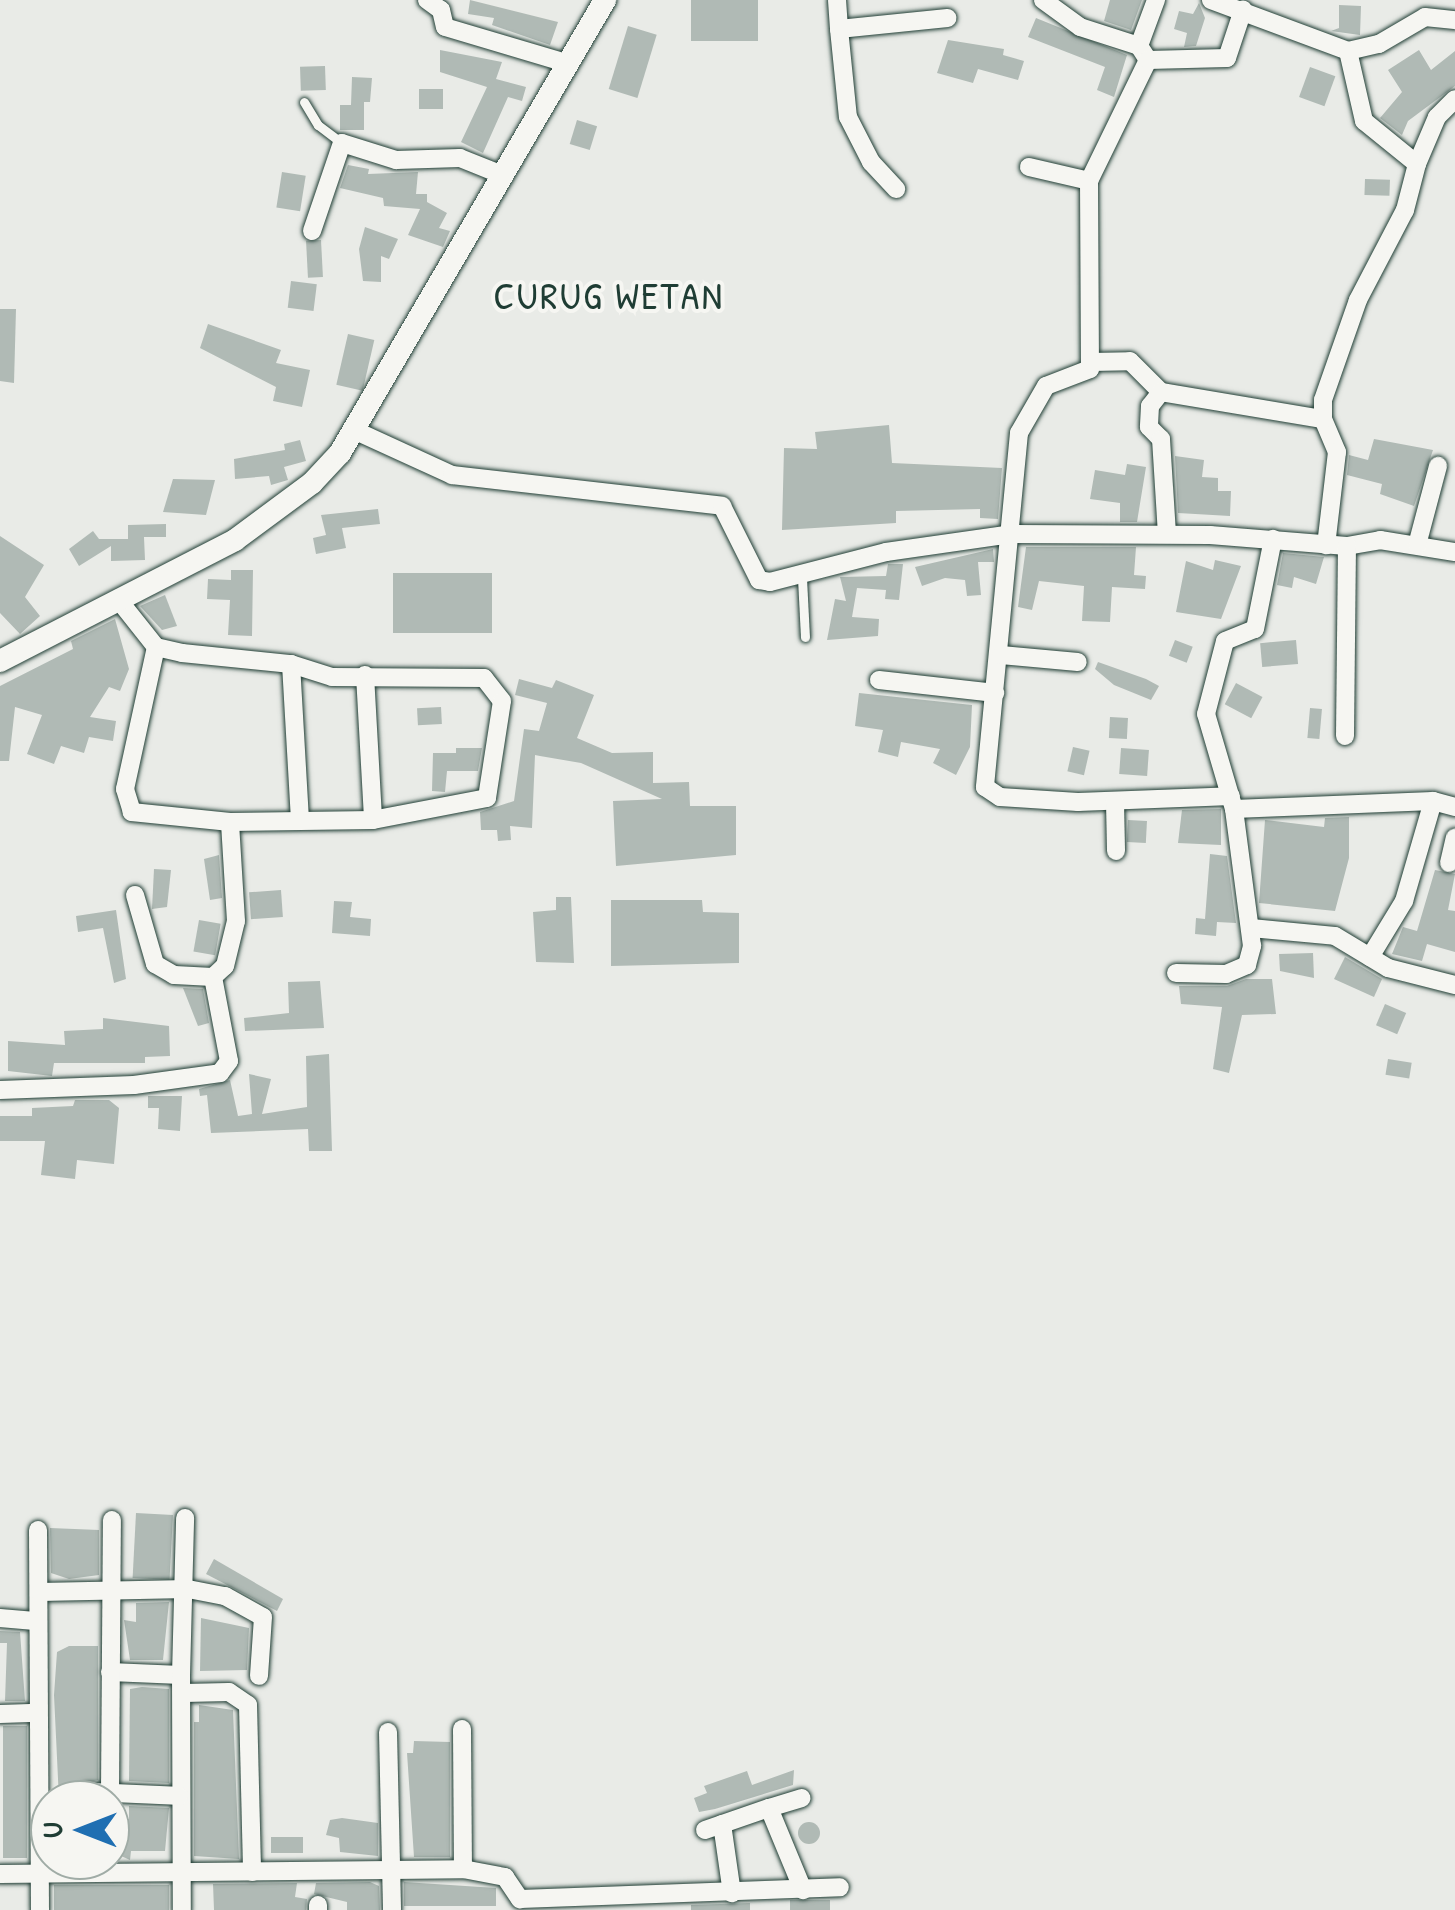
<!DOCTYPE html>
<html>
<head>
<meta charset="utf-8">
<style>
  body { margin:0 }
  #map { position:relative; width:1455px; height:1910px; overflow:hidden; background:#e9ebe7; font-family:"Patrick Hand",sans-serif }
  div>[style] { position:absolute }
  .building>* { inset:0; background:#b0bab5; transform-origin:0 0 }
  .round { border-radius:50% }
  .roads { filter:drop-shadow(0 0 2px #1f3d34) drop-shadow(0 0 2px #1f3d34) }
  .service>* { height:9px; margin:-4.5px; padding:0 4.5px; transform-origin:4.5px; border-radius:4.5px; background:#f6f6f2 }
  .minor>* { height:18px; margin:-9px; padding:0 9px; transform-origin:9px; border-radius:9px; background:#f6f6f2 }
  .tertiary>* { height:22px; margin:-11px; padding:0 11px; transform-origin:11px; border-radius:11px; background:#f6f6f2 }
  span { translate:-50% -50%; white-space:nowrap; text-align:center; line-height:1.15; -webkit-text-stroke:8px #f6f6f2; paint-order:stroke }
  .quarter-label { font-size:38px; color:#1f3d34; letter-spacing:2.5px }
  .north { position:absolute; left:30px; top:1780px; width:100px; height:100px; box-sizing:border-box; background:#f6f6f2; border:2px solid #a0aca6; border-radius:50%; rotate:270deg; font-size:28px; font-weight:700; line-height:40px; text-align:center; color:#1f3d34 }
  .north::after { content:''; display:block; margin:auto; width:35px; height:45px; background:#1f6fb2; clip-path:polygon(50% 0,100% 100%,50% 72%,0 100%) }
</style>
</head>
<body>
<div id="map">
  <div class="building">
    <div style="clip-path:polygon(470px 0,558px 22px,550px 45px,492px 25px,494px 18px,468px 14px)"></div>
    <div style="left:691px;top:0;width:67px;height:41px"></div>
    <div style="clip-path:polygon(1110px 0,1142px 0,1131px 30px,1104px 21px)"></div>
    <div style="clip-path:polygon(1199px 3px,1205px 18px,1196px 46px,1184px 47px,1187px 33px,1174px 29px,1179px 11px,1193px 14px)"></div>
    <div style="clip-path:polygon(1339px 5px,1361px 6px,1360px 35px,1331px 31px,1339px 28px)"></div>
    <div style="clip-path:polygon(1036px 18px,1127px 55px,1114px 97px,1097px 90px,1105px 67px,1028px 37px)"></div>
    <div style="left:628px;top:26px;width:30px;height:66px;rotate:17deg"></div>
    <div style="clip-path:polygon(948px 40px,1004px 49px,1003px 55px,1024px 61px,1018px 80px,978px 69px,973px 83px,937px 73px)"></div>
    <div style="clip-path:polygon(440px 50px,502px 62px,496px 79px,526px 87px,522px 101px,508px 97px,483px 153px,461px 142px,487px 87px,440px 72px)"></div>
    <div style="clip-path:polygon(1419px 50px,1431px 70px,1455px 51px,1455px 86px,1408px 121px,1402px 135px,1380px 118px,1402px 92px,1388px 70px)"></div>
    <div style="left:325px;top:66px;width:24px;height:25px;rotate:88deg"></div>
    <div style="left:1310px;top:67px;width:27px;height:32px;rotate:20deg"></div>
    <div style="clip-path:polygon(352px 77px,372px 78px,370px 102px,364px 102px,364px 130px,340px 130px,340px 105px,351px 105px)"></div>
    <div style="left:419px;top:89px;width:24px;height:20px"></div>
    <div style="left:577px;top:120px;width:21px;height:25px;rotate:17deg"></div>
    <div style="clip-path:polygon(348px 165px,369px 169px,368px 174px,418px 172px,416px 194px,427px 194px,427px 202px,447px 213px,439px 228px,450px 231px,443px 247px,408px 235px,420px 209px,384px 206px,383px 198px,340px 188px)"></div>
    <div style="left:282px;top:172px;width:24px;height:36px;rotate:9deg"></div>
    <div style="left:1365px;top:179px;width:25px;height:16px;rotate:2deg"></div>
    <div style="clip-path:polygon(365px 227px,398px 239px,389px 259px,381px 256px,381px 282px,363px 281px,359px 249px)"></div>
    <div style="left:321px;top:240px;width:37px;height:15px;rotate:87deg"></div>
    <div style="left:291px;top:281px;width:26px;height:27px;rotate:7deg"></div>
    <div style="clip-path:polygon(0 309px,16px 309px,14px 383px,0 381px)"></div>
    <div style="clip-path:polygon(208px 324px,281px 350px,276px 363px,310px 370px,302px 407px,273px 401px,276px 387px,200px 348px)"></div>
    <div style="left:348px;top:334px;width:27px;height:52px;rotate:13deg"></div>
    <div style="clip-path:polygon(889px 425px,892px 463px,1002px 468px,998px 519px,980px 518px,980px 509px,896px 511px,896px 523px,782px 530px,784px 448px,817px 449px,815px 432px)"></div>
    <div style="clip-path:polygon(1374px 439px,1433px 450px,1414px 506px,1380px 494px,1382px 484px,1347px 475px,1349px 455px,1368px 460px)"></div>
    <div style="clip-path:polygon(300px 440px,306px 461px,284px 467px,288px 480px,271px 485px,269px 476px,235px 479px,234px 459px,285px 450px,284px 444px)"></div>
    <div style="clip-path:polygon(1175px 456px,1204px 460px,1202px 477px,1218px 478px,1218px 491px,1231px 491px,1230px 516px,1178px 513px)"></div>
    <div style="clip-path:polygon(1127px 464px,1146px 467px,1137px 522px,1120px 522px,1120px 503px,1090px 499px,1095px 470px,1125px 475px)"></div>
    <div style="clip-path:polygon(173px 479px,215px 480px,206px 515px,163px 512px)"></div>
    <div style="clip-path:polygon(378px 509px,380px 524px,342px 528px,346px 548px,316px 554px,313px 538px,326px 535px,321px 515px)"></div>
    <div style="clip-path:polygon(166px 524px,166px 537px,144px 537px,145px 560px,111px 561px,111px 546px,79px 566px,69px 549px,93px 531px,99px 539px,128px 539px,128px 525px)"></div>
    <div style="clip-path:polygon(0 536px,44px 565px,25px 597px,40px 616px,20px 634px,0 613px)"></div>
    <div style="clip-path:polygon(1026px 547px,1136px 547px,1134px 575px,1146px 576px,1145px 589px,1112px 587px,1110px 622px,1082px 621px,1084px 586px,1039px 581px,1032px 610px,1018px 607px)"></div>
    <div style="clip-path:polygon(993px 549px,994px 562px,978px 562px,981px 595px,967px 596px,965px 580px,945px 578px,922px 586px,915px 567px)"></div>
    <div style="clip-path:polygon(1283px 553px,1324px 557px,1316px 584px,1294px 577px,1292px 588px,1277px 585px)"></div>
    <div style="clip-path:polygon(1215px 560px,1241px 566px,1221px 619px,1176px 612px,1186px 561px,1213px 570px)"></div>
    <div style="clip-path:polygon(888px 564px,903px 564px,899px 600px,885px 599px,886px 590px,857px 588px,852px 617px,879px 619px,878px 636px,827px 640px,835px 599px,846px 601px,840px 577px,886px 576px)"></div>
    <div style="clip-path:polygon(231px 570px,253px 570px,252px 636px,228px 635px,230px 600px,207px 599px,208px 579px,231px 580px)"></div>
    <div style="left:492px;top:573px;width:60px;height:99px;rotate:90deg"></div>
    <div style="clip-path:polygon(165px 595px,177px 626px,162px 630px,140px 606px)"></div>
    <div style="clip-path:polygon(115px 619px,129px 669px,120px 691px,109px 687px,90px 717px,116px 721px,113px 741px,89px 737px,84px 753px,61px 746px,54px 764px,27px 754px,42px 715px,15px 707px,9px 761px,0 761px,0 686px,73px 649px,71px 641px)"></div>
    <div style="left:1175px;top:640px;width:19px;height:17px;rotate:21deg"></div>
    <div style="left:1296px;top:640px;width:24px;height:36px;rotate:85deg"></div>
    <div style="clip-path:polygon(1098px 662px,1146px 679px,1159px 686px,1151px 700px,1114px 685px,1095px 669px)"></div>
    <div style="clip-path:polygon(519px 679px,552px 688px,556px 680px,594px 695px,577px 738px,612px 753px,653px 752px,653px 783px,689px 782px,690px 806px,736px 806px,736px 855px,616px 866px,613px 801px,662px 799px,581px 763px,540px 756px,535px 755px,532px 828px,510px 826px,511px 840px,498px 841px,497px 830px,481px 830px,480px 812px,514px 801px,524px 729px,539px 731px,547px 703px,515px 695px)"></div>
    <div style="left:1236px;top:683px;width:30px;height:24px;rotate:28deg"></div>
    <div style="clip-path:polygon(859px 693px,972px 705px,970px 747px,956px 775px,933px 763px,940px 749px,901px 742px,898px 757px,878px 752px,883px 730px,855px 726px)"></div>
    <div style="left:441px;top:707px;width:17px;height:24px;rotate:87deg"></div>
    <div style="left:1310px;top:708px;width:12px;height:30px;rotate:5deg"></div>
    <div style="left:1110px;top:717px;width:18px;height:21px;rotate:3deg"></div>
    <div style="left:1073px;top:747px;width:17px;height:25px;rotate:13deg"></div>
    <div style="clip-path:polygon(456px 748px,482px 748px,478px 771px,447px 771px,445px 792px,432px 791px,433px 753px,456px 753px)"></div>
    <div style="left:1121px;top:748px;width:28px;height:26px;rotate:4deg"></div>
    <div style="clip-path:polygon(1221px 809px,1221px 845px,1178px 843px,1182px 810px)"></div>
    <div style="clip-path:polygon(1349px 817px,1349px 858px,1335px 911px,1259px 903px,1265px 820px,1324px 827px,1325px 818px)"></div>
    <div style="left:1128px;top:820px;width:19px;height:22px;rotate:3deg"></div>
    <div style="clip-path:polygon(1210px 854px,1227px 856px,1236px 923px,1217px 922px,1216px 936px,1195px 934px,1196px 918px,1205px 919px)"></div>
    <div style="clip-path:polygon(219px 855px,222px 898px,210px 900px,204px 859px)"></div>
    <div style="clip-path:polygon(154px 869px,171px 870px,167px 907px,152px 909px)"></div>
    <div style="clip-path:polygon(1435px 870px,1455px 874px,1448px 910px,1455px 911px,1455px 952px,1427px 944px,1422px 961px,1392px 954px,1403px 927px,1417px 931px)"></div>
    <div style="left:281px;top:890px;width:27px;height:32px;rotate:86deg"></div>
    <div style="clip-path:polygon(556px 897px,571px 897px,574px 963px,536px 962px,533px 912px,556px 910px)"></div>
    <div style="clip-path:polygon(611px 900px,702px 900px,703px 912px,739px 913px,739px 963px,611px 966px)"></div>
    <div style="clip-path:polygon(334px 901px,352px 902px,350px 917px,371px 919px,370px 936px,332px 933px)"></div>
    <div style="clip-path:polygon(116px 910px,126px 979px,114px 983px,103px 928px,78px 932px,76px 916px)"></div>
    <div style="left:199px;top:920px;width:22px;height:32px;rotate:10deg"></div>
    <div style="clip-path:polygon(1313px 953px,1314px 978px,1280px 971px,1279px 954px)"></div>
    <div style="clip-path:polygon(1345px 957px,1382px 979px,1374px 997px,1334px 979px)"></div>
    <div style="clip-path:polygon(1246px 979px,1272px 979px,1276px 1014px,1242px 1015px,1229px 1073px,1213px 1069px,1222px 1007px,1181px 1004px,1179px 986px,1227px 986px)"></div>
    <div style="clip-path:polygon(320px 981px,324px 1028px,245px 1031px,244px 1018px,289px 1013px,288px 982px)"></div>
    <div style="clip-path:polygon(183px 988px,203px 989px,209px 1023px,198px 1026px)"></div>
    <div style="left:1385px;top:1004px;width:23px;height:23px;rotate:23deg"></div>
    <div style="clip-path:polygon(103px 1018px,169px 1026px,170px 1056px,145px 1057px,145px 1063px,54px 1063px,52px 1076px,8px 1071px,8px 1041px,65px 1045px,64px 1031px,103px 1029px)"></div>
    <div style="clip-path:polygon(329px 1054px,332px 1151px,309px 1151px,308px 1129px,211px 1133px,207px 1095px,200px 1096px,199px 1089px,230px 1080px,238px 1116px,252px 1114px,249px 1074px,271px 1079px,262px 1114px,307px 1107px,306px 1056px)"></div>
    <div style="left:1388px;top:1059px;width:24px;height:16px;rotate:9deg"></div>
    <div style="clip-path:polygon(148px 1096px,182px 1096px,180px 1131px,158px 1129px,159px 1108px,148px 1108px)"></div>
    <div style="clip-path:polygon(75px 1100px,109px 1100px,119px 1108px,114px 1164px,77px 1160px,75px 1179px,41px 1175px,45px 1141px,0 1141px,0 1116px,32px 1116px,32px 1108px,73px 1106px)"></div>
    <div style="left:136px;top:1513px;width:37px;height:65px;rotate:3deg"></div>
    <div style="clip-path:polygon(50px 1528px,99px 1530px,99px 1575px,69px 1579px,51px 1573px)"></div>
    <div style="clip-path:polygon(214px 1559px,283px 1599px,277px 1611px,206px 1574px)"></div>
    <div style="clip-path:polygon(169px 1602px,163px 1660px,130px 1660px,124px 1620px,136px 1622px,136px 1603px)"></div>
    <div style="clip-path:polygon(201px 1618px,249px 1628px,247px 1670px,200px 1671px)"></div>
    <div style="clip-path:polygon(0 1631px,20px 1632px,25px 1701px,5px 1701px,7px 1643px,0 1643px)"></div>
    <div style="clip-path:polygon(69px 1646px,98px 1646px,98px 1780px,78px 1785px,79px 1800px,59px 1800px,54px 1695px,57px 1652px)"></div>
    <div style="clip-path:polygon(142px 1687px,169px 1689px,169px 1783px,129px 1781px,130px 1689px)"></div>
    <div style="clip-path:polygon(199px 1705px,233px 1710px,239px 1859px,194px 1856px,194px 1722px,199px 1722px)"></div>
    <div style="left:3px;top:1726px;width:24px;height:132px"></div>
    <div style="clip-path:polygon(414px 1741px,450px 1742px,450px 1857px,414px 1857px,407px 1753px,413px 1753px)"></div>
    <div style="clip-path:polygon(794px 1770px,793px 1785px,715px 1809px,699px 1812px,694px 1798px,707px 1793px,704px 1786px,747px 1771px,752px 1785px)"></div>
    <div style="clip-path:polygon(129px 1806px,169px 1808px,165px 1851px,131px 1851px,130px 1860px,110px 1851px,110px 1819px,129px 1819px)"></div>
    <div style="clip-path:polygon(342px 1818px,378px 1823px,378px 1856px,340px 1852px,339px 1838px,326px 1835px,330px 1820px)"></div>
    <div class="round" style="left:798px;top:1822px;width:22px;height:22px"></div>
    <div style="left:271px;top:1837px;width:32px;height:16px"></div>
    <div style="clip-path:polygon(370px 1882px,379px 1886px,380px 1910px,347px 1910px,347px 1902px,314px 1894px,316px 1883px)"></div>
    <div style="clip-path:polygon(404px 1882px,496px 1888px,496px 1906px,404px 1906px)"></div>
    <div style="clip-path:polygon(297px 1883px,295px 1897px,307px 1899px,306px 1910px,214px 1910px,213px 1884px)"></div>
    <div style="left:169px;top:1885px;width:25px;height:115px;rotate:90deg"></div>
    <div style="left:830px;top:1900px;width:10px;height:40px;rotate:90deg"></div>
    <div style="clip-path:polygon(750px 1903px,750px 1910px,691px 1910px,691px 1905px)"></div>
  </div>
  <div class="roads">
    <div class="service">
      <div style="left:304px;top:102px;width:27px;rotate:59deg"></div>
      <div style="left:318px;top:125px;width:30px;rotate:37deg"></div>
      <div style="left:802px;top:578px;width:59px;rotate:87.1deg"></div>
    </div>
    <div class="minor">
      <div style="left:427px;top:0;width:17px;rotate:36deg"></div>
      <div style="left:441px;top:10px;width:17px;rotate:77deg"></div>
      <div style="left:445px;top:27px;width:126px;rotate:16.6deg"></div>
      <div style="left:837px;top:0;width:29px;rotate:86deg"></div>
      <div style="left:839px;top:29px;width:109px;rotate:-5.8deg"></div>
      <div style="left:1043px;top:0;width:46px;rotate:36.1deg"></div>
      <div style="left:1080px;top:27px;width:62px;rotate:17.9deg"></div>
      <div style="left:1156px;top:0;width:49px;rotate:110.3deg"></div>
      <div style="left:1139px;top:46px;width:17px;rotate:57deg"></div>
      <div style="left:1148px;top:60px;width:135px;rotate:116deg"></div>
      <div style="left:1089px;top:181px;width:188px;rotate:89.7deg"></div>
      <div style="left:1090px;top:369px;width:47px;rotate:158.9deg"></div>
      <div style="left:1046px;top:386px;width:54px;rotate:119.9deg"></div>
      <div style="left:1019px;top:433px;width:356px;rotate:95.5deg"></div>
      <div style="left:985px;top:787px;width:18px;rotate:34deg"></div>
      <div style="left:1000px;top:797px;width:78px;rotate:3.7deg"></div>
      <div style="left:1078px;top:802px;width:153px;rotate:-2.2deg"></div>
      <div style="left:1211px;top:0;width:146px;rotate:20.4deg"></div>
      <div style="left:1348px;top:51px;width:72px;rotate:77.1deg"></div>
      <div style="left:1364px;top:121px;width:68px;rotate:39.1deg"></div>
      <div style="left:1417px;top:164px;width:48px;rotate:104.6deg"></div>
      <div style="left:1405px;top:210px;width:102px;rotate:117.6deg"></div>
      <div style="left:1358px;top:300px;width:106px;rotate:109.3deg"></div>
      <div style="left:1323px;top:400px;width:19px;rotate:90deg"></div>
      <div style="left:1323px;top:419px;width:36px;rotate:67deg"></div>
      <div style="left:1337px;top:452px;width:94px;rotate:96.7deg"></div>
      <div style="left:839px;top:29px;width:88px;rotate:84.2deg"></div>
      <div style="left:848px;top:117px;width:51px;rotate:62.9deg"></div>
      <div style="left:871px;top:162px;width:37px;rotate:47deg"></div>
      <div style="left:1348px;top:51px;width:32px;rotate:-13deg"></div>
      <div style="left:1379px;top:44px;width:53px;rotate:-30.4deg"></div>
      <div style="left:1425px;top:17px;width:30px;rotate:6deg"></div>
      <div style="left:1148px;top:60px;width:79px;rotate:-1.5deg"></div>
      <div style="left:1227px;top:58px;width:51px;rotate:-71.6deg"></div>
      <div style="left:1417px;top:164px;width:51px;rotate:-66.9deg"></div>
      <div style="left:1437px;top:117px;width:25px;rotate:-45deg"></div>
      <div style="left:1029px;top:167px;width:62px;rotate:13.1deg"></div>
      <div style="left:312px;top:231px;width:93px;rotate:-71.2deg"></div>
      <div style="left:342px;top:143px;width:57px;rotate:17.5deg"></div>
      <div style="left:396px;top:160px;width:64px;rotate:-1.8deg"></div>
      <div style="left:460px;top:158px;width:48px;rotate:21.8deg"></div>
      <div style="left:1091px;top:362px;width:39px;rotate:-1deg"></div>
      <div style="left:1130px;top:361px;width:44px;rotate:45deg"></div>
      <div style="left:1161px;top:392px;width:164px;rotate:9.5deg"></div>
      <div style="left:1161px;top:392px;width:18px;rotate:128deg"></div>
      <div style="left:1150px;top:406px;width:21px;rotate:93deg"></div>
      <div style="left:1149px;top:427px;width:17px;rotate:45deg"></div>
      <div style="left:1161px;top:439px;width:95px;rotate:86.4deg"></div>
      <div style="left:356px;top:431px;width:106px;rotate:24.6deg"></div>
      <div style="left:452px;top:475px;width:272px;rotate:6.5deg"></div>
      <div style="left:722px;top:506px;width:83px;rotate:63.4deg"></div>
      <div style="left:759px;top:580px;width:11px;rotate:10deg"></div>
      <div style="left:770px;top:582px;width:120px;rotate:-14.5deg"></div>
      <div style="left:886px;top:552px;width:128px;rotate:-8.1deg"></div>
      <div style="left:1013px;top:534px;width:197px;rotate:0.3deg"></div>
      <div style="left:1210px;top:535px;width:137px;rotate:4.6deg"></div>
      <div style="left:1347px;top:546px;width:34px;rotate:-10deg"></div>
      <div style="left:1380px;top:540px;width:76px;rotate:9.1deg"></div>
      <div style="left:1417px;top:545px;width:82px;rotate:-75.1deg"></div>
      <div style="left:121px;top:603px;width:56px;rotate:51.5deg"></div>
      <div style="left:156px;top:647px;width:27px;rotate:13deg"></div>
      <div style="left:182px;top:653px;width:110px;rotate:5.8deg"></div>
      <div style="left:291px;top:664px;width:43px;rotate:17.6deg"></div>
      <div style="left:332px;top:677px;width:152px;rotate:0.4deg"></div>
      <div style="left:484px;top:678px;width:29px;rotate:52deg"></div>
      <div style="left:502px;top:701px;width:98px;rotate:98.8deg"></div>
      <div style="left:487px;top:798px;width:116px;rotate:169.1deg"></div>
      <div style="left:373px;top:820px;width:143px;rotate:179.2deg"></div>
      <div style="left:230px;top:822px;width:99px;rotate:-174.2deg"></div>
      <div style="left:132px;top:812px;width:24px;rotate:-107deg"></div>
      <div style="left:125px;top:789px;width:145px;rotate:-77.7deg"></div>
      <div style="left:1001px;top:655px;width:77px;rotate:5.2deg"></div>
      <div style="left:291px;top:664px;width:154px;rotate:86.7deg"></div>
      <div style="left:365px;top:675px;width:145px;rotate:86.8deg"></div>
      <div style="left:879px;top:680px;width:117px;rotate:6.4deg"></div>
      <div style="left:1345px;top:736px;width:190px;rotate:-89.4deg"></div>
      <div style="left:1115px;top:802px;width:49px;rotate:88.8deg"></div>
      <div style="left:1234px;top:809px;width:199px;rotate:-2.3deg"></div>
      <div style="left:1433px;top:801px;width:23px;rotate:15deg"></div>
      <div style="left:1449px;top:863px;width:26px;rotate:-77deg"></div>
      <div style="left:135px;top:895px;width:72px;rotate:73.8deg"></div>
      <div style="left:155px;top:964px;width:22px;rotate:30deg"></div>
      <div style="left:174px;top:975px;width:39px;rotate:3deg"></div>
      <div style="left:1251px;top:928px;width:84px;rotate:5.4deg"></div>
      <div style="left:1335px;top:936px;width:62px;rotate:31.1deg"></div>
      <div style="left:1388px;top:968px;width:69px;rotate:14.2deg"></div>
      <div style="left:1370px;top:957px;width:66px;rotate:-58.7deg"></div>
      <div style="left:1404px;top:901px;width:104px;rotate:-73.8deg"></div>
      <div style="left:1176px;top:973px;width:50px;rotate:1.1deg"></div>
      <div style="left:1226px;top:974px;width:23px;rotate:-23deg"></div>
      <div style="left:1247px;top:965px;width:20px;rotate:-75deg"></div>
      <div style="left:1252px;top:946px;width:138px;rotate:-97.5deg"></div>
      <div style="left:1234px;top:809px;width:99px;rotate:-106.4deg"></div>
      <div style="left:1206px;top:714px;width:75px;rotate:-75.4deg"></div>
      <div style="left:1225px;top:641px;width:32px;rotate:-22deg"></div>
      <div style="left:1255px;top:629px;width:92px;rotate:-78.7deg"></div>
      <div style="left:0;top:1090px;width:134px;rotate:-2.1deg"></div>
      <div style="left:134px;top:1085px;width:87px;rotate:-7.9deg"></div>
      <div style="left:220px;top:1073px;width:15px;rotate:-53deg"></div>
      <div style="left:229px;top:1061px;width:86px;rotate:-100.8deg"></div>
      <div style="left:213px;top:977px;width:16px;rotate:-43deg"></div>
      <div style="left:225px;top:966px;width:46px;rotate:-76.3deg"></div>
      <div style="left:236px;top:921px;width:99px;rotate:-93.5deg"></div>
      <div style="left:38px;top:1530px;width:380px;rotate:89.7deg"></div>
      <div style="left:40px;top:1592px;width:148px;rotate:-1.2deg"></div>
      <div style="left:188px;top:1589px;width:38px;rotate:11deg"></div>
      <div style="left:225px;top:1596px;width:43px;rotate:28.9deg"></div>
      <div style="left:263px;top:1617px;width:59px;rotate:93.9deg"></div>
      <div style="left:0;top:1618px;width:38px;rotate:5deg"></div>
      <div style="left:110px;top:1672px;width:71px;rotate:2.4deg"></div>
      <div style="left:181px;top:1675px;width:235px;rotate:89.8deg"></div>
      <div style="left:181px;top:1675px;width:157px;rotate:-88.5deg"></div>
      <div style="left:184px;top:1693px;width:45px;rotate:-1.3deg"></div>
      <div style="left:229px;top:1692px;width:23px;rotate:34deg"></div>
      <div style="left:248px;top:1705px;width:167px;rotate:88.6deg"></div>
      <div style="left:0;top:1714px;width:38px;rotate:-2deg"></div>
      <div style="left:462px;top:1729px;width:140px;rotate:89.6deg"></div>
      <div style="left:388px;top:1732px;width:178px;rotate:88.7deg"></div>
      <div style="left:88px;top:1792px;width:91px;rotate:2.5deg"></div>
      <div style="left:110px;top:1793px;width:273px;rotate:-89.6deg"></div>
      <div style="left:769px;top:1808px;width:34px;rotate:-17deg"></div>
      <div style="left:722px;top:1824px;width:70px;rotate:81.8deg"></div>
      <div style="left:705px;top:1830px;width:68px;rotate:-19deg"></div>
      <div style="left:769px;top:1808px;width:89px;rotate:67.5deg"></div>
      <div style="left:0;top:1874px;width:463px;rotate:-0.6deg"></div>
      <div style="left:463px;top:1869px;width:43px;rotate:10.8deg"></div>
      <div style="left:505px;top:1877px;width:27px;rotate:56deg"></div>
      <div style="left:520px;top:1899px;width:320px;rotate:-2.1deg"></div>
      <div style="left:318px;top:1910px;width:5px;rotate:-90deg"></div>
    </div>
    <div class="tertiary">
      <div style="left:0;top:661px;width:264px;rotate:-27.2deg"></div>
      <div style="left:235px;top:540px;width:96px;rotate:-36.5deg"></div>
      <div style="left:312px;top:483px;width:41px;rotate:-47deg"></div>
      <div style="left:340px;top:453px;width:525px;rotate:-59.67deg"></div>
    </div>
  </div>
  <div class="quarter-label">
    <span style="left:609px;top:296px">CURUG WETAN</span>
  </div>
  <div class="north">U</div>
</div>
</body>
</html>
